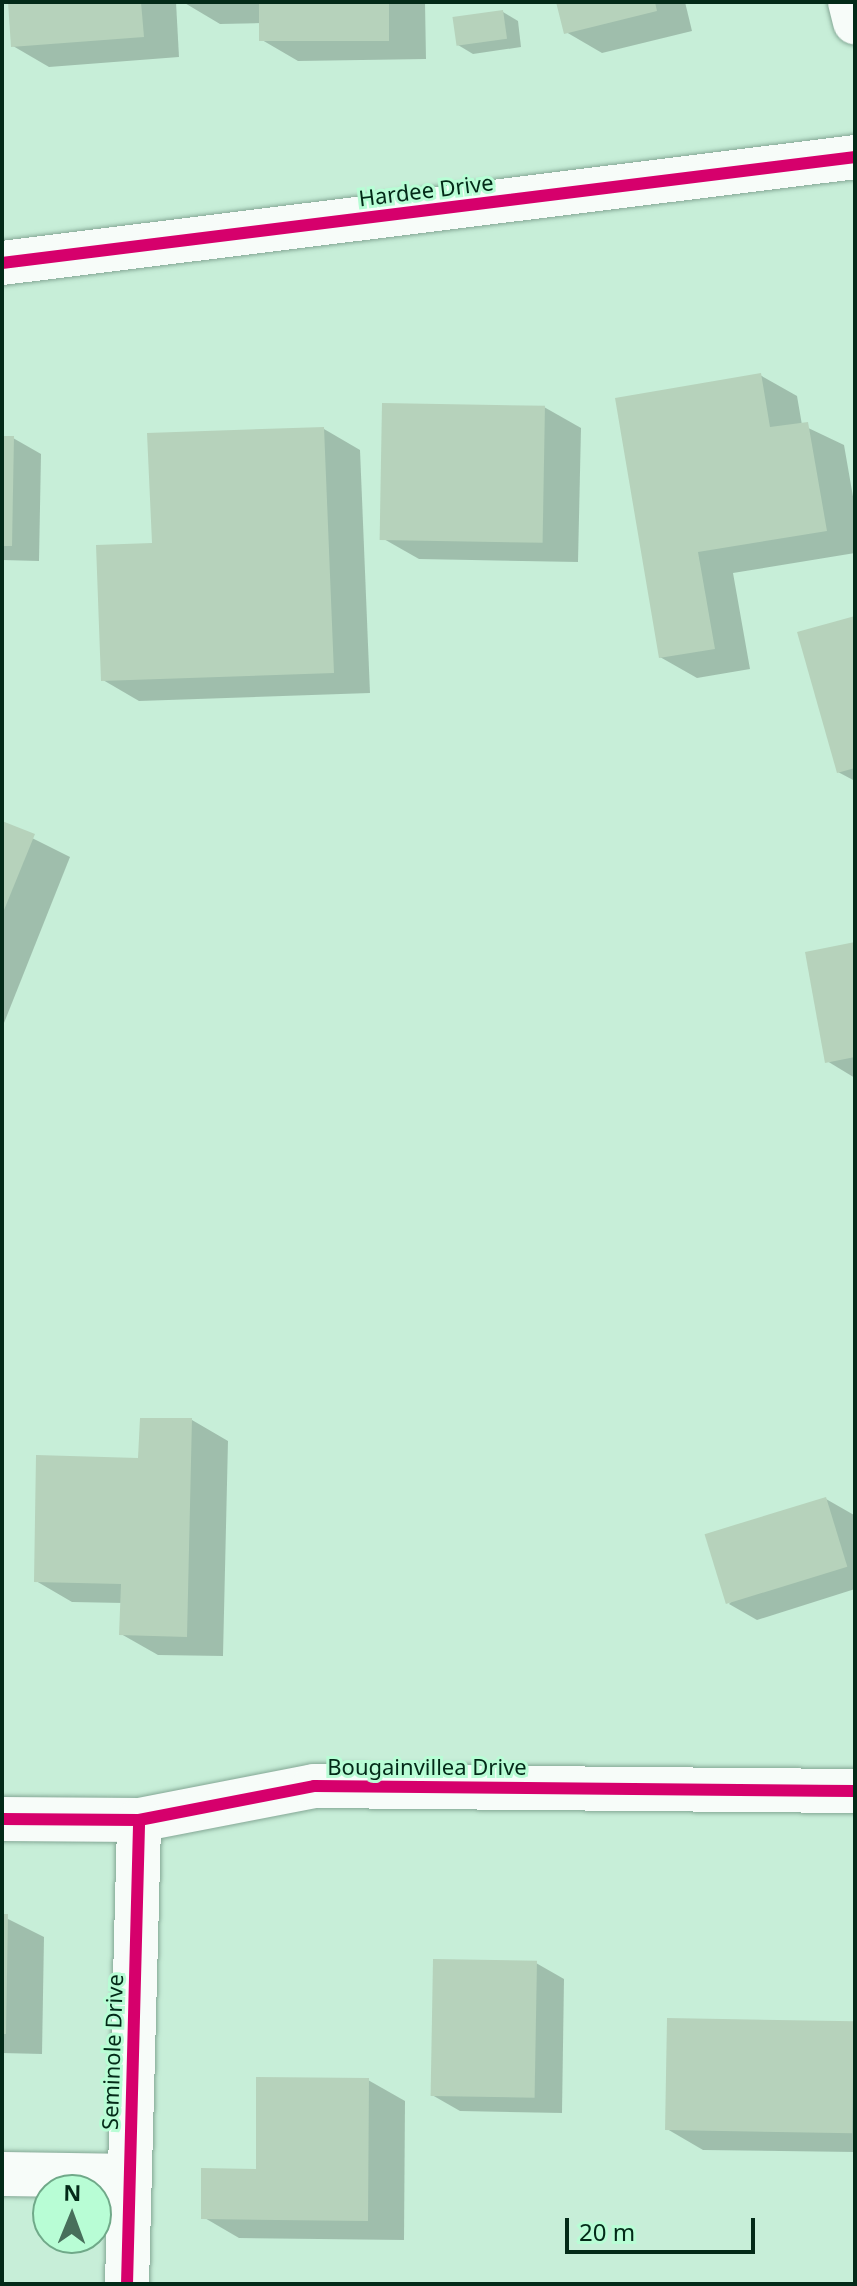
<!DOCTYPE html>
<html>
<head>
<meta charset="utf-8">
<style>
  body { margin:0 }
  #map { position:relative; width:857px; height:2286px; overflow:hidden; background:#c7eed8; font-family:"Noto Sans",sans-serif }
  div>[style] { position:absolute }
  .shadow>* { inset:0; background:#0003 }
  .building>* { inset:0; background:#b6d2bb; transform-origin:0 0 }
  .roads { filter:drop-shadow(0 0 2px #84a795) drop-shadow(0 0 2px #84a795) }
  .minor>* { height:44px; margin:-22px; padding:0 22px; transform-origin:22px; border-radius:22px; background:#f7fcf9 }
  .cycleway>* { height:12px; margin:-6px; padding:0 6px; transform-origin:6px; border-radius:6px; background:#d6006c }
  span { translate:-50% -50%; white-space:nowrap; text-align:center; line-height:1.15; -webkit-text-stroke:6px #b8fdd5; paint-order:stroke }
  .street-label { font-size:22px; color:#032a18 }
  .frame { position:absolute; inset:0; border:4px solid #032a18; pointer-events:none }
  .north { position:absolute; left:32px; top:2174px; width:80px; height:80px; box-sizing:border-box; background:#b8fdd5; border:2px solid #70a989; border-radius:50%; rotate:1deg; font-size:22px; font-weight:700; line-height:32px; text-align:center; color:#032a18 }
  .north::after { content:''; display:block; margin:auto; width:28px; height:36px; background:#486f5b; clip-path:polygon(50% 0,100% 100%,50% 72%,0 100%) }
  .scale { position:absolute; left:565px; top:2218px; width:190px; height:36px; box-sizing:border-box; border:4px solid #032a18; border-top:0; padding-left:10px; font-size:24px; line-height:28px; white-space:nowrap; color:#032a18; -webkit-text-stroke:6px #b8fdd5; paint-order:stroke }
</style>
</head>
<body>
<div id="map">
  <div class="shadow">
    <div style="clip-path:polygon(10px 2px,176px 2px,179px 57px,49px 67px,13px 46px)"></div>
    <div style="clip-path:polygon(425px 2px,426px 59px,298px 61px,262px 40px,262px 23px,220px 24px,183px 2px)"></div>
    <div style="clip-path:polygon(558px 2px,685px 2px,692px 31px,602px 53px,566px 32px)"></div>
    <div style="clip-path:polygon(503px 12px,518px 21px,521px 47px,473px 54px,458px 45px)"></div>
    <div style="clip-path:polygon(760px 375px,797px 396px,802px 425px,844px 445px,855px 508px,855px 553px,733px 573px,750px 669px,697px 678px,660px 657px)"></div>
    <div style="clip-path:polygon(544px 407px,581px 428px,578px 562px,419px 559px,382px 538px)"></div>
    <div style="clip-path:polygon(324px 429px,360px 450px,370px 693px,139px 701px,103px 680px,154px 545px)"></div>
    <div style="clip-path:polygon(2px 438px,13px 438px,41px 454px,39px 561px,2px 560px)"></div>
    <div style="clip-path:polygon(855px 619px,855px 781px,838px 772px)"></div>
    <div style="clip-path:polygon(2px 823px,70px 857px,4px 1023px,2px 1022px)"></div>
    <div style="clip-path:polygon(855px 945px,855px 1078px,827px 1061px)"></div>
    <div style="clip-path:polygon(192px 1420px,228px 1441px,223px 1656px,158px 1655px,121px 1634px,123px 1603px,72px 1602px,36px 1581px,140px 1460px)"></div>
    <div style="clip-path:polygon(826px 1499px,854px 1515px,855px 1589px,757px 1620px,729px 1604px)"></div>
    <div style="clip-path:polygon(2px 1916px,44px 1937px,42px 2054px,2px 2053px)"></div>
    <div style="clip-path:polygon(536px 1963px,564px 1979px,562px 2113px,460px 2111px,432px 2095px)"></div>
    <div style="clip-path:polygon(855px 2024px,855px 2152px,703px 2150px,667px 2129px)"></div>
    <div style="clip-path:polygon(368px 2080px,405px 2101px,404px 2240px,239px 2238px,203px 2217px)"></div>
  </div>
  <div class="building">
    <div style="clip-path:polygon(8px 2px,141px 2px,144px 37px,11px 47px)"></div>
    <div style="left:259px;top:2px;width:130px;height:39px"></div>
    <div style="clip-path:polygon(556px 2px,655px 2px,657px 11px,564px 34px)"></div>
    <div style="left:503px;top:10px;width:29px;height:51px;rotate:82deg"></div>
    <div style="clip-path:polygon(761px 373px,770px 427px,808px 422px,827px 531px,698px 552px,715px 649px,659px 658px,615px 398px)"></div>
    <div style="left:382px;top:403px;width:163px;height:137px;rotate:1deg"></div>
    <div style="clip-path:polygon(324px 427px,334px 673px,101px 681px,96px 545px,152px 543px,147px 433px)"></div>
    <div style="clip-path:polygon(2px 436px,14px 436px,12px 546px,2px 546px)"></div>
    <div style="clip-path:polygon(855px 616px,855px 768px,837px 773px,797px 632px)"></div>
    <div style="clip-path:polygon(2px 821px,35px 834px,2px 915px)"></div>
    <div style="clip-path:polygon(855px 942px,855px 1057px,825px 1063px,805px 952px)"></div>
    <div style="clip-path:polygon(140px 1418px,192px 1418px,187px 1637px,119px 1635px,121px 1584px,34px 1582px,36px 1455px,138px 1458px)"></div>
    <div style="left:826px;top:1497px;width:73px;height:127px;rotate:73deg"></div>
    <div style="clip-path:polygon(2px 1914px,8px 1914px,6px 2034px,2px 2034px)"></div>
    <div style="left:433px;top:1959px;width:104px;height:137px;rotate:1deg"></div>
    <div style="left:667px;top:2018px;width:187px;height:112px;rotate:1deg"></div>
    <div style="clip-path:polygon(256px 2077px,369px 2078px,368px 2221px,201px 2219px,201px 2168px,256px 2169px)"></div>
  </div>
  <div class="roads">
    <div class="minor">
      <div style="left:850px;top:2px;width:21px;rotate:76deg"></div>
      <div style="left:2px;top:263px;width:860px;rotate:-7.08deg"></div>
      <div style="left:2px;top:1819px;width:137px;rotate:0.4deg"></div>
      <div style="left:139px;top:1820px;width:178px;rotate:-11deg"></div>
      <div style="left:314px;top:1786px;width:541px;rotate:0.53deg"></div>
      <div style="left:2px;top:2174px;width:127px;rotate:0.9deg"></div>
      <div style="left:127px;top:2284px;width:464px;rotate:-88.5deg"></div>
    </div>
  </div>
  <div class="cycleway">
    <div style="left:2px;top:263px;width:860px;rotate:-7.08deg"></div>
    <div style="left:2px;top:1819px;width:137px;rotate:0.4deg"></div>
    <div style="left:139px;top:1820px;width:178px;rotate:-11deg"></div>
    <div style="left:314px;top:1786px;width:541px;rotate:0.53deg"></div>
    <div style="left:127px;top:2284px;width:464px;rotate:-88.5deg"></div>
  </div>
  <div class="street-label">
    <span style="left:426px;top:190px;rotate:-7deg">Hardee Drive</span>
    <span style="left:427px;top:1767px">Bougainvillea Drive</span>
    <span style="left:112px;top:2052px;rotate:-88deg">Seminole Drive</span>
  </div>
  <div class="frame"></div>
  <div class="north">N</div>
  <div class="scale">20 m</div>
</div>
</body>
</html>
